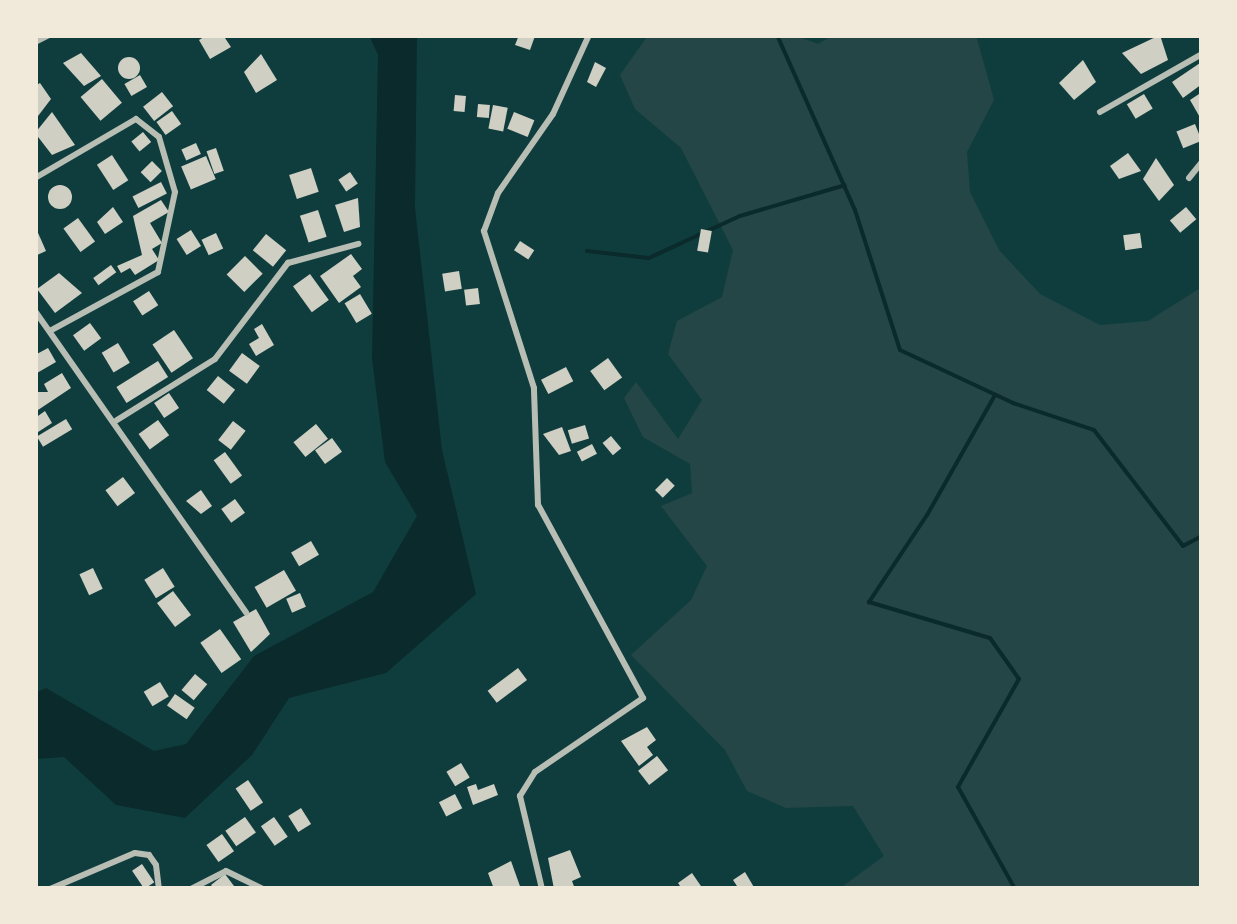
<!DOCTYPE html>
<html>
<head>
<meta charset="utf-8">
<style>
  body { margin:0 }
  #map { position:relative; width:1237px; height:924px; overflow:hidden; background:#0f3d3e; font-family:Signika,sans-serif }
  div>[style] { position:absolute }
  .green>* { inset:0; background:#244646 }
  .water>* { inset:0; background:#0a2a2b }
  .stream>* { height:4px; margin:-2px; padding:0 2px; transform-origin:2px; border-radius:2px; background:#0a2a2b }
  .building>* { inset:0; background:#cfcfc3; transform-origin:0 0 }
  .round { border-radius:50% }
  .minor>* { height:6px; margin:-3px; padding:0 3px; transform-origin:3px; border-radius:3px; background:#b8beb3 }
  span { translate:-50% -50%; white-space:nowrap; text-align:center; line-height:1.15; -webkit-text-stroke:10px #f1e9da; paint-order:stroke }
  .frame { position:absolute; inset:0; border:38px solid #f1e9da; pointer-events:none }
</style>
</head>
<body>
<div id="map">
  <div class="green">
    <div style="clip-path:polygon(665px 35px,794px 35px,818px 44px,833px 35px,976px 35px,994px 100px,967px 152px,970px 192px,999px 250px,1040px 294px,1100px 325px,1148px 321px,1202px 287px,1202px 889px,839px 889px,884px 856px,853px 806px,786px 808px,747px 791px,725px 750px,631px 655px,691px 600px,707px 566px,661px 506px,692px 493px,690px 464px,643px 437px,624px 398px,636px 382px,678px 439px,702px 400px,668px 354px,677px 321px,722px 297px,733px 250px,681px 148px,635px 109px,620px 75px,646px 38px)"></div>
  </div>
  <div class="water">
    <div style="clip-path:polygon(369px 35px,417px 35px,415px 208px,442px 450px,476px 594px,386px 673px,289px 698px,252px 755px,185px 818px,116px 805px,64px 757px,35px 759px,35px 693px,46px 688px,154px 751px,186px 744px,254px 656px,373px 592px,417px 516px,385px 462px,372px 358px,378px 55px)"></div>
  </div>
  <div class="stream">
    <div style="left:777px;top:35px;width:192px;rotate:66deg"></div>
    <div style="left:855px;top:210px;width:147px;rotate:72.2deg"></div>
    <div style="left:900px;top:350px;width:125px;rotate:25.1deg"></div>
    <div style="left:1013px;top:403px;width:85px;rotate:18.4deg"></div>
    <div style="left:1094px;top:430px;width:146px;rotate:52.5deg"></div>
    <div style="left:1183px;top:546px;width:21px;rotate:-28deg"></div>
    <div style="left:587px;top:251px;width:62px;rotate:6.4deg"></div>
    <div style="left:649px;top:258px;width:100px;rotate:-24.8deg"></div>
    <div style="left:740px;top:216px;width:109px;rotate:-16.4deg"></div>
    <div style="left:995px;top:395px;width:138px;rotate:119.5deg"></div>
    <div style="left:927px;top:515px;width:105px;rotate:123.7deg"></div>
    <div style="left:869px;top:602px;width:126px;rotate:16.6deg"></div>
    <div style="left:990px;top:638px;width:50px;rotate:54.7deg"></div>
    <div style="left:1019px;top:679px;width:124px;rotate:119.5deg"></div>
    <div style="left:958px;top:787px;width:117px;rotate:60.8deg"></div>
  </div>
  <div class="building">
    <div style="clip-path:polygon(207px 35px,223px 35px,231px 47px,210px 59px,199px 40px)"></div>
    <div style="clip-path:polygon(519px 35px,535px 36px,530px 50px,515px 45px)"></div>
    <div style="clip-path:polygon(1160px 35px,1168px 60px,1141px 74px,1122px 53px)"></div>
    <div style="clip-path:polygon(81px 53px,101px 76px,84px 86px,63px 63px)"></div>
    <div style="clip-path:polygon(261px 54px,277px 80px,256px 93px,244px 72px)"></div>
    <div class="round" style="left:118px;top:57px;width:22px;height:22px"></div>
    <div style="clip-path:polygon(1083px 60px,1096px 82px,1074px 100px,1059px 83px)"></div>
    <div style="clip-path:polygon(595px 62px,606px 68px,596px 87px,587px 82px)"></div>
    <div style="clip-path:polygon(1200px 63px,1202px 84px,1183px 98px,1172px 82px)"></div>
    <div style="left:140px;top:75px;width:14px;height:18px;rotate:60deg"></div>
    <div style="left:102px;top:79px;width:31px;height:28px;rotate:50deg"></div>
    <div style="clip-path:polygon(40px 83px,51px 99px,35px 120px,35px 86px)"></div>
    <div style="left:162px;top:92px;width:18px;height:24px;rotate:52deg"></div>
    <div style="clip-path:polygon(1202px 92px,1202px 121px,1190px 100px)"></div>
    <div style="left:1144px;top:94px;width:17px;height:20px;rotate:59deg"></div>
    <div style="left:455px;top:95px;width:11px;height:16px;rotate:5deg"></div>
    <div style="left:478px;top:104px;width:12px;height:13px;rotate:5deg"></div>
    <div style="left:493px;top:105px;width:15px;height:24px;rotate:11deg"></div>
    <div style="left:172px;top:111px;width:16px;height:19px;rotate:55deg"></div>
    <div style="clip-path:polygon(52px 112px,75px 145px,52px 155px,35px 133px)"></div>
    <div style="left:514px;top:112px;width:22px;height:18px;rotate:22deg"></div>
    <div style="left:1195px;top:124px;width:18px;height:20px;rotate:68deg"></div>
    <div style="left:143px;top:132px;width:13px;height:15px;rotate:51deg"></div>
    <div style="left:196px;top:143px;width:12px;height:16px;rotate:66deg"></div>
    <div style="left:216px;top:148px;width:24px;height:10px;rotate:71deg"></div>
    <div style="clip-path:polygon(1128px 153px,1141px 171px,1119px 179px,1110px 166px)"></div>
    <div style="left:112px;top:155px;width:30px;height:18px;rotate:57deg"></div>
    <div style="left:206px;top:156px;width:25px;height:27px;rotate:67deg"></div>
    <div style="clip-path:polygon(1156px 158px,1174px 185px,1159px 201px,1143px 179px)"></div>
    <div style="left:152px;top:161px;width:14px;height:16px;rotate:45deg"></div>
    <div style="left:311px;top:168px;width:25px;height:23px;rotate:72deg"></div>
    <div style="left:350px;top:172px;width:14px;height:14px;rotate:56deg"></div>
    <div style="left:161px;top:182px;width:13px;height:32px;rotate:63deg"></div>
    <div class="round" style="left:48px;top:185px;width:24px;height:24px"></div>
    <div style="clip-path:polygon(358px 198px,360px 227px,344px 232px,335px 205px)"></div>
    <div style="clip-path:polygon(161px 200px,169px 212px,150px 223px,162px 243px,152px 249px,159px 260px,135px 275px,130px 268px,121px 273px,117px 266px,142px 255px,133px 216px)"></div>
    <div style="clip-path:polygon(113px 207px,123px 222px,105px 234px,97px 222px)"></div>
    <div style="left:1186px;top:207px;width:16px;height:21px;rotate:50deg"></div>
    <div style="left:318px;top:210px;width:28px;height:19px;rotate:72deg"></div>
    <div style="left:78px;top:218px;width:29px;height:18px;rotate:54deg"></div>
    <div style="clip-path:polygon(35px 226px,46px 251px,35px 256px)"></div>
    <div style="left:701px;top:229px;width:11px;height:22px;rotate:10deg"></div>
    <div style="left:191px;top:230px;width:19px;height:17px;rotate:58deg"></div>
    <div style="left:216px;top:233px;width:17px;height:16px;rotate:65deg"></div>
    <div style="left:1140px;top:233px;width:15px;height:17px;rotate:82deg"></div>
    <div style="left:266px;top:234px;width:26px;height:21px;rotate:39deg"></div>
    <div style="left:520px;top:241px;width:17px;height:11px;rotate:33deg"></div>
    <div style="clip-path:polygon(351px 254px,362px 269px,353px 276px,361px 287px,339px 303px,320px 276px)"></div>
    <div style="left:245px;top:256px;width:25px;height:26px;rotate:45deg"></div>
    <div style="left:111px;top:265px;width:9px;height:22px;rotate:54deg"></div>
    <div style="left:459px;top:271px;width:18px;height:17px;rotate:81deg"></div>
    <div style="clip-path:polygon(59px 273px,82px 293px,55px 313px,37px 289px)"></div>
    <div style="left:310px;top:274px;width:32px;height:21px;rotate:54deg"></div>
    <div style="left:478px;top:288px;width:16px;height:14px;rotate:83deg"></div>
    <div style="left:149px;top:291px;width:17px;height:19px;rotate:57deg"></div>
    <div style="left:360px;top:294px;width:23px;height:18px;rotate:59deg"></div>
    <div style="left:90px;top:323px;width:19px;height:21px;rotate:54deg"></div>
    <div style="clip-path:polygon(262px 324px,274px 345px,256px 356px,249px 344px,259px 338px,254px 329px)"></div>
    <div style="left:174px;top:330px;width:34px;height:26px;rotate:56deg"></div>
    <div style="left:118px;top:343px;width:23px;height:19px;rotate:59deg"></div>
    <div style="clip-path:polygon(48px 348px,56px 362px,37px 373px,35px 355px)"></div>
    <div style="left:242px;top:353px;width:22px;height:22px;rotate:36deg"></div>
    <div style="left:608px;top:358px;width:24px;height:22px;rotate:54deg"></div>
    <div style="left:158px;top:361px;width:19px;height:49px;rotate:58deg"></div>
    <div style="left:566px;top:367px;width:16px;height:28px;rotate:63deg"></div>
    <div style="clip-path:polygon(62px 373px,71px 388px,35px 412px,35px 392px,48px 392px,44px 384px)"></div>
    <div style="left:218px;top:376px;width:22px;height:18px;rotate:39deg"></div>
    <div style="left:169px;top:393px;width:18px;height:18px;rotate:56deg"></div>
    <div style="clip-path:polygon(45px 411px,52px 423px,35px 434px,35px 418px)"></div>
    <div style="left:66px;top:419px;width:12px;height:34px;rotate:59deg"></div>
    <div style="left:158px;top:420px;width:19px;height:24px;rotate:54deg"></div>
    <div style="left:233px;top:421px;width:16px;height:24px;rotate:38deg"></div>
    <div style="left:316px;top:424px;width:19px;height:29px;rotate:51deg"></div>
    <div style="left:585px;top:425px;width:14px;height:18px;rotate:73deg"></div>
    <div style="clip-path:polygon(562px 427px,571px 451px,559px 455px,543px 434px)"></div>
    <div style="left:611px;top:436px;width:16px;height:11px;rotate:50deg"></div>
    <div style="left:332px;top:438px;width:17px;height:21px;rotate:54deg"></div>
    <div style="left:592px;top:444px;width:11px;height:17px;rotate:63deg"></div>
    <div style="left:225px;top:452px;width:29px;height:14px;rotate:54deg"></div>
    <div style="left:123px;top:477px;width:20px;height:22px;rotate:53deg"></div>
    <div style="left:667px;top:478px;width:11px;height:17px;rotate:45deg"></div>
    <div style="clip-path:polygon(201px 490px,212px 506px,201px 514px,186px 501px)"></div>
    <div style="left:235px;top:499px;width:17px;height:17px;rotate:54deg"></div>
    <div style="left:311px;top:541px;width:16px;height:23px;rotate:60deg"></div>
    <div style="left:93px;top:568px;width:23px;height:15px;rotate:65deg"></div>
    <div style="left:163px;top:568px;width:22px;height:22px;rotate:58deg"></div>
    <div style="left:284px;top:570px;width:24px;height:34px;rotate:60deg"></div>
    <div style="left:173px;top:591px;width:30px;height:20px;rotate:53deg"></div>
    <div style="left:300px;top:593px;width:15px;height:15px;rotate:67deg"></div>
    <div style="clip-path:polygon(256px 609px,270px 634px,251px 652px,233px 622px)"></div>
    <div style="left:220px;top:629px;width:37px;height:24px;rotate:55deg"></div>
    <div style="left:518px;top:668px;width:15px;height:38px;rotate:53deg"></div>
    <div style="left:195px;top:674px;width:16px;height:21px;rotate:40deg"></div>
    <div style="left:160px;top:682px;width:17px;height:19px;rotate:59deg"></div>
    <div style="left:175px;top:694px;width:24px;height:14px;rotate:35deg"></div>
    <div style="clip-path:polygon(647px 727px,656px 740px,647px 747px,653px 755px,639px 766px,621px 741px)"></div>
    <div style="left:657px;top:756px;width:18px;height:24px;rotate:52deg"></div>
    <div style="left:461px;top:763px;width:17px;height:17px;rotate:59deg"></div>
    <div style="left:248px;top:780px;width:27px;height:15px;rotate:56deg"></div>
    <div style="clip-path:polygon(476px 784px,478px 790px,494px 784px,498px 795px,473px 805px,467px 787px)"></div>
    <div style="left:455px;top:794px;width:16px;height:18px;rotate:63deg"></div>
    <div style="left:301px;top:808px;width:19px;height:15px;rotate:58deg"></div>
    <div style="left:245px;top:817px;width:19px;height:24px;rotate:55deg"></div>
    <div style="left:274px;top:817px;width:24px;height:16px;rotate:55deg"></div>
    <div style="left:222px;top:834px;width:21px;height:19px;rotate:55deg"></div>
    <div style="clip-path:polygon(570px 850px,581px 877px,572px 881px,575px 889px,554px 889px,548px 858px)"></div>
    <div style="clip-path:polygon(511px 861px,521px 889px,494px 889px,488px 873px)"></div>
    <div style="left:142px;top:864px;width:22px;height:12px;rotate:56deg"></div>
    <div style="clip-path:polygon(745px 872px,755px 889px,739px 889px,733px 880px)"></div>
    <div style="clip-path:polygon(692px 873px,703px 889px,682px 889px,678px 883px)"></div>
    <div style="clip-path:polygon(225px 874px,234px 886px,214px 889px,211px 885px)"></div>
  </div>
  <div class="minor">
    <div style="left:35px;top:42px;width:16px;rotate:-27deg"></div>
    <div style="left:1100px;top:112px;width:117px;rotate:-29.6deg"></div>
    <div style="left:35px;top:178px;width:117px;rotate:-30.3deg"></div>
    <div style="left:136px;top:119px;width:29px;rotate:38deg"></div>
    <div style="left:159px;top:137px;width:57px;rotate:73.8deg"></div>
    <div style="left:175px;top:192px;width:82px;rotate:102deg"></div>
    <div style="left:158px;top:272px;width:123px;rotate:151.4deg"></div>
    <div style="left:1189px;top:178px;width:21px;rotate:-51deg"></div>
    <div style="left:35px;top:311px;width:368px;rotate:55deg"></div>
    <div style="left:117px;top:420px;width:115px;rotate:-31.9deg"></div>
    <div style="left:215px;top:359px;width:121px;rotate:-52.8deg"></div>
    <div style="left:288px;top:263px;width:73px;rotate:-15.2deg"></div>
    <div style="left:50px;top:889px;width:92px;rotate:-23deg"></div>
    <div style="left:135px;top:853px;width:14px;rotate:8deg"></div>
    <div style="left:149px;top:855px;width:12px;rotate:55deg"></div>
    <div style="left:156px;top:865px;width:24px;rotate:83deg"></div>
    <div style="left:191px;top:889px;width:39px;rotate:-27deg"></div>
    <div style="left:226px;top:871px;width:41px;rotate:25.9deg"></div>
    <div style="left:542px;top:889px;width:96px;rotate:-103.3deg"></div>
    <div style="left:520px;top:796px;width:28px;rotate:-58deg"></div>
    <div style="left:535px;top:772px;width:131px;rotate:-34.4deg"></div>
    <div style="left:643px;top:698px;width:220px;rotate:-118.5deg"></div>
    <div style="left:538px;top:505px;width:117px;rotate:-92deg"></div>
    <div style="left:534px;top:388px;width:165px;rotate:-107.7deg"></div>
    <div style="left:484px;top:231px;width:40px;rotate:-69.8deg"></div>
    <div style="left:498px;top:193px;width:96px;rotate:-55.2deg"></div>
    <div style="left:553px;top:114px;width:87px;rotate:-65.5deg"></div>
  </div>
  <div class="frame"></div>
</div>
</body>
</html>
